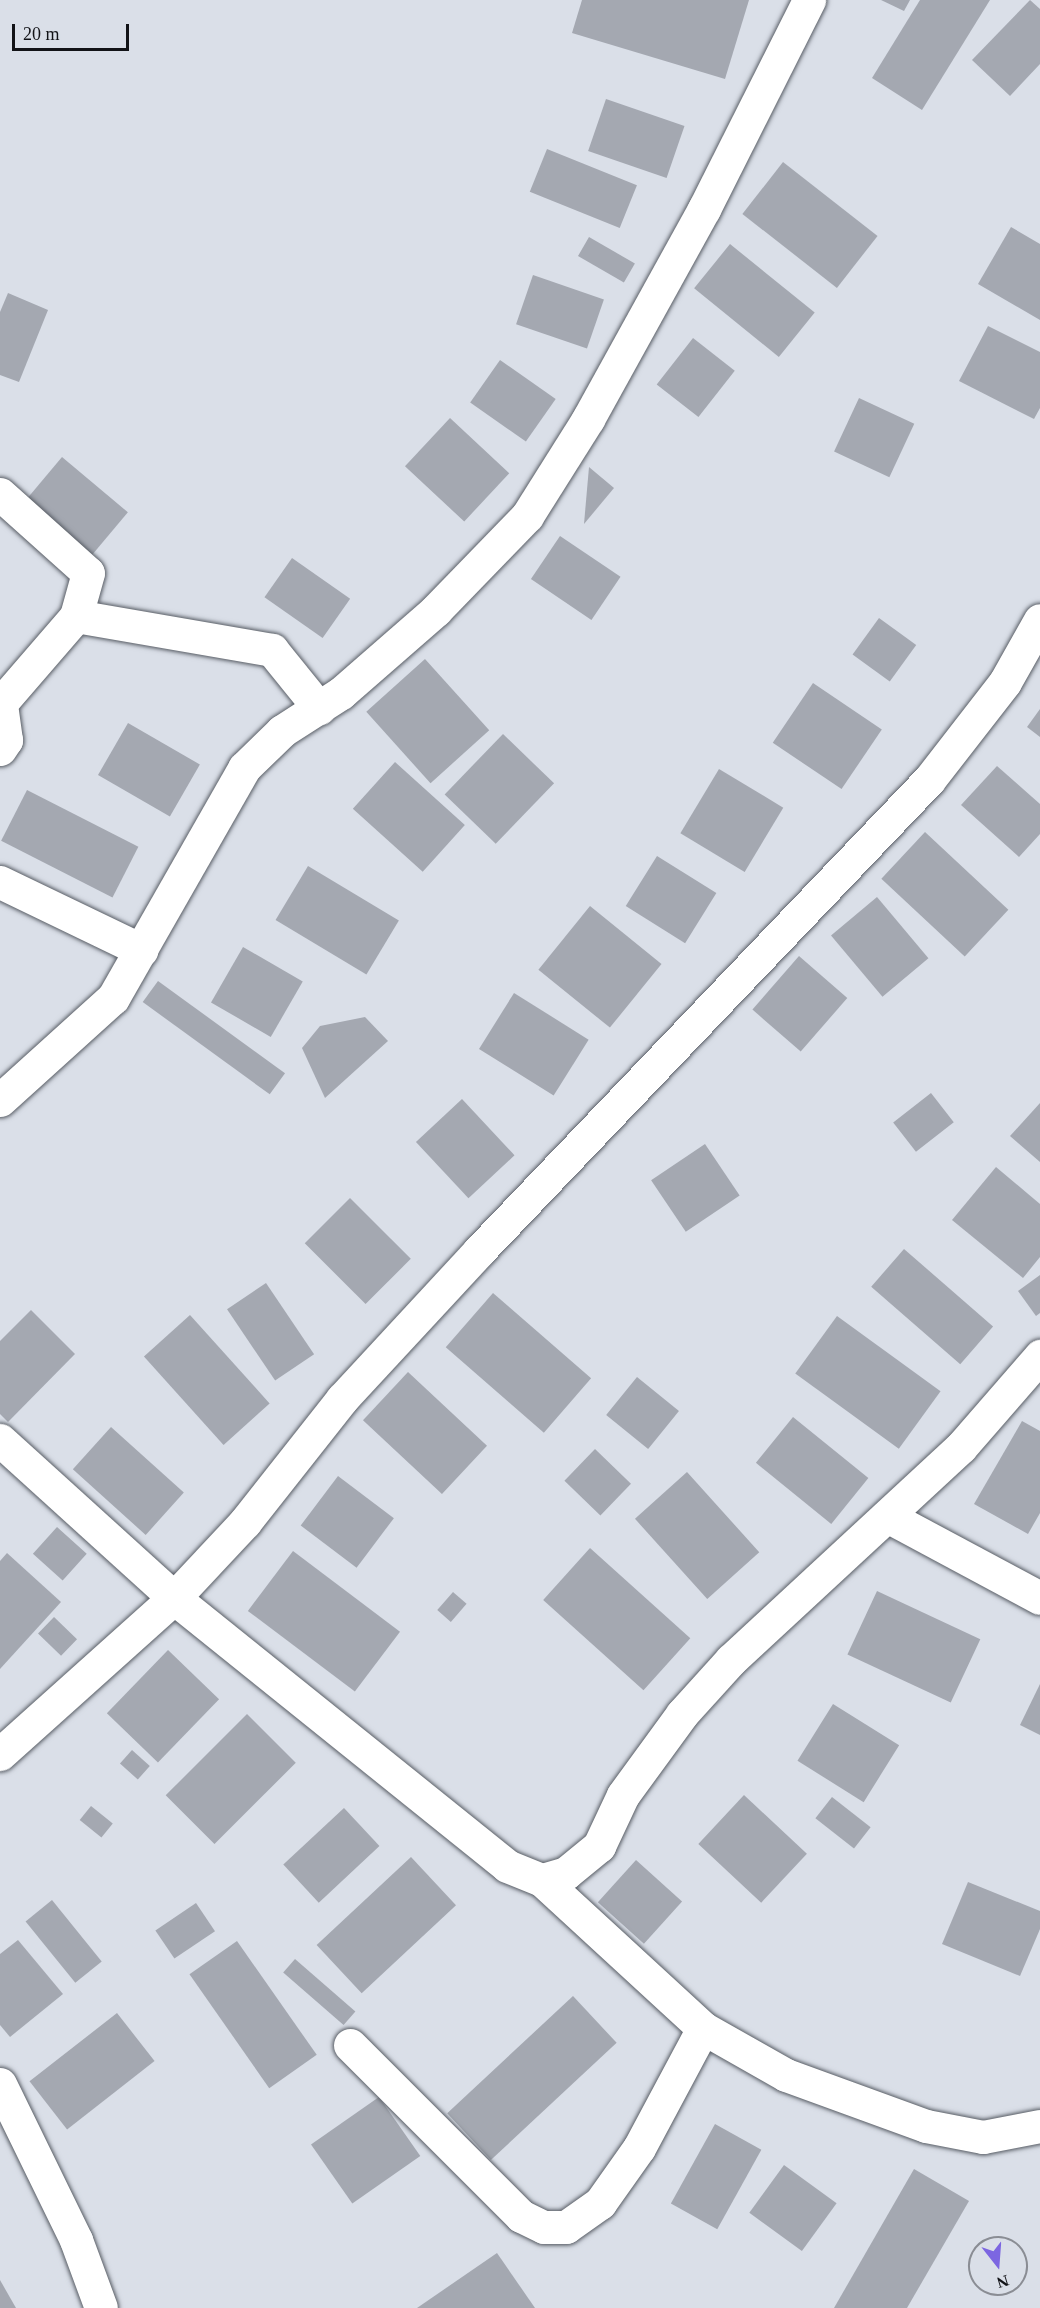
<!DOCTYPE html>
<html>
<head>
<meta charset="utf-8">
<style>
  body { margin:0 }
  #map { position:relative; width:1040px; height:2308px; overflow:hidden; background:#dadfe8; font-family:Georgia,serif }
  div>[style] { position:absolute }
  .building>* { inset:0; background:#a4a8b1; transform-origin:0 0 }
  .roads { filter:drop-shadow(0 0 2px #585d65) drop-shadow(0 0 2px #585d65) }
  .minor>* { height:33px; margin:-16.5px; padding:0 16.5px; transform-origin:16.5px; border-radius:16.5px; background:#fff }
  span { translate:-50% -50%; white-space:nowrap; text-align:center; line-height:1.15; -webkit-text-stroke:5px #dadfe8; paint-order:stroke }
  .north { position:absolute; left:968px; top:2236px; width:60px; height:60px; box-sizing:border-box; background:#dadfe8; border:2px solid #8a8d94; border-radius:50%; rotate:163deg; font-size:16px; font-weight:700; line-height:24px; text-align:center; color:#121317 }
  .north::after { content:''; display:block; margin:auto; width:21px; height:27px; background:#7c66e1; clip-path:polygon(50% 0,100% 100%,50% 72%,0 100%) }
  .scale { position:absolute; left:12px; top:24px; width:117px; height:27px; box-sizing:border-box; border:3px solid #121317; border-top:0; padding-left:8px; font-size:18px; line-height:21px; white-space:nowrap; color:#121317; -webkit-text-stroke:4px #dadfe8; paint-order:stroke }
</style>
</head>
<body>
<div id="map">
  <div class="building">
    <div style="clip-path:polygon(582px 0,749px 0,725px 79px,572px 33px)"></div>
    <div style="clip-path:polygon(881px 0,910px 0,904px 11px)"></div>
    <div style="clip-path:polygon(920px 0,990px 0,922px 110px,872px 78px)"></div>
    <div style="clip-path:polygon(1030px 0,1040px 9px,1040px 64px,1010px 96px,972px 60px)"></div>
    <div style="left:606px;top:99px;width:83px;height:55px;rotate:19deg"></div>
    <div style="left:547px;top:149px;width:97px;height:46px;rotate:22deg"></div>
    <div style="left:783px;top:162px;width:120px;height:66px;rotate:38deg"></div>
    <div style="clip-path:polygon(1011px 227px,1040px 244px,1040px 320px,978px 284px)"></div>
    <div style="left:589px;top:237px;width:53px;height:22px;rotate:30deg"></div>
    <div style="left:730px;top:244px;width:109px;height:57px;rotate:39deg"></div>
    <div style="left:533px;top:275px;width:75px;height:52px;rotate:19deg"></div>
    <div style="clip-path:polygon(8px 293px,48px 310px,19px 382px,0 375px,0 312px)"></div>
    <div style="clip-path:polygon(988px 326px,1040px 352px,1040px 408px,1034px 419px,959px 381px)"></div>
    <div style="left:693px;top:338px;width:53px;height:59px;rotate:38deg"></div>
    <div style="left:500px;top:360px;width:68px;height:52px;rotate:35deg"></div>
    <div style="left:859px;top:398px;width:61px;height:59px;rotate:25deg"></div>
    <div style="left:450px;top:418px;width:81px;height:66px;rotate:43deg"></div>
    <div style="left:62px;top:457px;width:86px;height:62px;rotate:40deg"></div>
    <div style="clip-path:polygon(589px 467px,614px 488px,584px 524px)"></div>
    <div style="left:560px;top:536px;width:73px;height:52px;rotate:34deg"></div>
    <div style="left:292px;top:558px;width:71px;height:48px;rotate:35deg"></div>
    <div style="left:879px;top:618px;width:46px;height:45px;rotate:36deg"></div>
    <div style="left:425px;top:659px;width:96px;height:79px;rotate:48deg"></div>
    <div style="left:813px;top:683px;width:83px;height:72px;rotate:34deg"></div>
    <div style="clip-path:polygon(1040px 709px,1040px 737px,1027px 727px)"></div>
    <div style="left:128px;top:723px;width:83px;height:60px;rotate:30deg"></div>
    <div style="left:503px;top:734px;width:71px;height:84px;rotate:44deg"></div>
    <div style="left:395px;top:762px;width:94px;height:63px;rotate:42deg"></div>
    <div style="clip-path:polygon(997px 766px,1040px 804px,1040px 834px,1019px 857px,961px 805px)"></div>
    <div style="left:719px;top:769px;width:75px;height:75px;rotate:31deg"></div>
    <div style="left:27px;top:790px;width:125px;height:57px;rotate:27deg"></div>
    <div style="left:925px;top:832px;width:114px;height:64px;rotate:43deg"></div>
    <div style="left:657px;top:856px;width:70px;height:59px;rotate:32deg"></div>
    <div style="left:308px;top:866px;width:106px;height:63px;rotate:31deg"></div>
    <div style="left:877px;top:897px;width:80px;height:60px;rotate:50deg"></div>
    <div style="left:590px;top:906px;width:92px;height:82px;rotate:39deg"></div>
    <div style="left:243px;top:947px;width:69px;height:64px;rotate:30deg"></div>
    <div style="left:799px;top:956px;width:64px;height:71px;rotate:41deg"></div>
    <div style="left:158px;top:981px;width:157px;height:26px;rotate:36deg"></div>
    <div style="left:514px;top:993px;width:88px;height:66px;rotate:32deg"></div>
    <div style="clip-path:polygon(365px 1017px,388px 1041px,325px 1098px,302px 1048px,320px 1026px)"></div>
    <div style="left:931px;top:1093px;width:37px;height:48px;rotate:52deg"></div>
    <div style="left:462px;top:1099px;width:77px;height:63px;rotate:47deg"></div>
    <div style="clip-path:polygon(1040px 1103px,1040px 1162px,1010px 1136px)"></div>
    <div style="left:705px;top:1144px;width:62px;height:65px;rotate:56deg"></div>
    <div style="clip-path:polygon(996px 1167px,1040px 1204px,1040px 1257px,1023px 1278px,952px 1220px)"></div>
    <div style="left:350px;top:1198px;width:86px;height:64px;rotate:45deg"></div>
    <div style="left:904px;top:1249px;width:118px;height:50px;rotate:41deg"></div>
    <div style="clip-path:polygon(1040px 1275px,1040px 1313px,1036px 1316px,1018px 1291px)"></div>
    <div style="left:266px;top:1283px;width:86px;height:47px;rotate:56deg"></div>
    <div style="left:493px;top:1293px;width:130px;height:72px;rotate:41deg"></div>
    <div style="clip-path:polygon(31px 1310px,75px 1354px,8px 1422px,0 1414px,0 1341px)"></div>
    <div style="left:190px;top:1315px;width:119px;height:62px;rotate:48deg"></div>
    <div style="left:837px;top:1316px;width:128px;height:71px;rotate:36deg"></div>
    <div style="left:408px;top:1372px;width:108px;height:66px;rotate:43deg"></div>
    <div style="left:637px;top:1377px;width:54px;height:49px;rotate:39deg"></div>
    <div style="left:793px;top:1417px;width:97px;height:59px;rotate:39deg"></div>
    <div style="clip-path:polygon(1022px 1421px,1040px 1431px,1040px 1513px,1028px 1534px,974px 1504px)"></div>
    <div style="left:111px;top:1427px;width:98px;height:57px;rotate:42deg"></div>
    <div style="left:595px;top:1449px;width:50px;height:44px;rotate:44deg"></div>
    <div style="left:687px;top:1472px;width:108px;height:70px;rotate:48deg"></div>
    <div style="left:338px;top:1476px;width:70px;height:62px;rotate:37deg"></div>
    <div style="left:57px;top:1527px;width:40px;height:36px;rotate:42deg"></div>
    <div style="left:590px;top:1548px;width:135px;height:70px;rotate:42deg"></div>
    <div style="left:293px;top:1551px;width:134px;height:75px;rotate:37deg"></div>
    <div style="clip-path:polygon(7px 1553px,61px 1602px,0 1669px,0 1561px)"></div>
    <div style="left:877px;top:1591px;width:114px;height:70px;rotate:25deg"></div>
    <div style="left:453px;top:1592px;width:18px;height:24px;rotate:41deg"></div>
    <div style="left:54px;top:1617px;width:32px;height:23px;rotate:44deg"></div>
    <div style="left:168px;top:1650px;width:71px;height:88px;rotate:44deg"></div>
    <div style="clip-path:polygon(1040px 1684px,1040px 1735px,1020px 1725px)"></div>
    <div style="left:833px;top:1704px;width:78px;height:67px;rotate:32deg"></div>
    <div style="left:247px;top:1714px;width:69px;height:115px;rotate:45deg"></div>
    <div style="left:132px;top:1750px;width:24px;height:18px;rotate:42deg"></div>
    <div style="left:744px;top:1795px;width:86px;height:67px;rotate:43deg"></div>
    <div style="left:832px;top:1797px;width:49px;height:27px;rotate:38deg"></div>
    <div style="left:91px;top:1806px;width:28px;height:18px;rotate:39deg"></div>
    <div style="left:344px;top:1808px;width:52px;height:83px;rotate:47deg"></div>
    <div style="left:411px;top:1857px;width:66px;height:129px;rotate:47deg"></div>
    <div style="left:636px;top:1860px;width:62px;height:57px;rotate:42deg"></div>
    <div style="clip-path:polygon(968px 1882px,1040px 1911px,1040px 1929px,1020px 1976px,942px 1944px)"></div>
    <div style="left:52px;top:1900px;width:79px;height:34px;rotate:51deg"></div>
    <div style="left:196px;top:1903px;width:34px;height:49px;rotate:56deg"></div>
    <div style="clip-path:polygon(18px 1940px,63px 1994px,10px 2037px,0 2025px,0 1954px)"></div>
    <div style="left:237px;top:1941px;width:139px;height:58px;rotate:55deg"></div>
    <div style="left:295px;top:1959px;width:80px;height:18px;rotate:41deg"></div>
    <div style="left:573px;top:1996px;width:64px;height:172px;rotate:47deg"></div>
    <div style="left:117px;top:2013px;width:61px;height:111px;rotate:52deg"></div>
    <div style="left:379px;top:2097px;width:72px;height:83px;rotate:55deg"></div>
    <div style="left:715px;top:2124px;width:53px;height:91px;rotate:29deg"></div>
    <div style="left:784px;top:2165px;width:65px;height:59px;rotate:36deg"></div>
    <div style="clip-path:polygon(914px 2169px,969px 2201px,907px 2308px,834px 2308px)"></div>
    <div style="clip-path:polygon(497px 2253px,535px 2308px,417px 2308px)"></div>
    <div style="clip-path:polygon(0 2280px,16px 2308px,0 2308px)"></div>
  </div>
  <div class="roads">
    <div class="minor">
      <div style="left:0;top:494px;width:118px;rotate:41.9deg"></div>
      <div style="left:88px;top:573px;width:45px;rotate:105.6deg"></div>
      <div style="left:0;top:749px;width:11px;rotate:-56deg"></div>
      <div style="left:6px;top:740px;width:37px;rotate:-98deg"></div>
      <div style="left:1px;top:703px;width:115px;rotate:-49.2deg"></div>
      <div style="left:76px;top:616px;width:199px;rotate:9.8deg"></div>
      <div style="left:272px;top:650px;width:75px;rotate:51deg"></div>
      <div style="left:0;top:882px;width:157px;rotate:25.7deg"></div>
      <div style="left:0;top:1100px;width:152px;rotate:-42.1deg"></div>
      <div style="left:113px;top:998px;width:265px;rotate:-60.3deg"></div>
      <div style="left:244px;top:768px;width:53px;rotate:-44.2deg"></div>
      <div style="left:282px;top:731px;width:70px;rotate:-32.8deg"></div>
      <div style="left:341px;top:693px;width:126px;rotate:-41.1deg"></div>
      <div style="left:436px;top:610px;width:131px;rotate:-45.9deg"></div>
      <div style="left:527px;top:516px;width:115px;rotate:-57.8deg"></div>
      <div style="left:588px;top:419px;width:240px;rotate:-61.1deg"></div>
      <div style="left:704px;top:209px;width:234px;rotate:-63.3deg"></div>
      <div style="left:0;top:1440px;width:235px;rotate:42.2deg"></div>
      <div style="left:174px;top:1598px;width:427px;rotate:38.8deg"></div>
      <div style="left:507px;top:1866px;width:38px;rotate:22deg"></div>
      <div style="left:542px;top:1880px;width:219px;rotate:42.6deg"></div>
      <div style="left:703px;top:2028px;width:95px;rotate:29.5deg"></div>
      <div style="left:786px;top:2075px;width:149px;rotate:20deg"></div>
      <div style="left:926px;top:2126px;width:58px;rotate:10.9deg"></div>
      <div style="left:983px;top:2137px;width:58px;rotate:-10.9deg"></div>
      <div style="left:889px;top:1517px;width:171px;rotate:28.2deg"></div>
      <div style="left:0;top:1754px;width:234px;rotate:-41.9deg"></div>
      <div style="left:174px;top:1598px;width:104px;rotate:-46.9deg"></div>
      <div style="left:245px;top:1522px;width:157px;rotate:-51.7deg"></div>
      <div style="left:342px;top:1399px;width:202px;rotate:-47.2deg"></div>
      <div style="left:479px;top:1251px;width:651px;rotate:-46.31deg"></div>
      <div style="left:929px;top:780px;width:124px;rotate:-52.2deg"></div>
      <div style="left:1005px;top:682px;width:71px;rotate:-60.6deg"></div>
      <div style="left:542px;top:1880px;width:25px;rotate:-16deg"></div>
      <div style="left:566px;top:1873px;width:43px;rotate:-39.3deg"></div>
      <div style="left:599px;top:1846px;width:56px;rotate:-64.8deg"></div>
      <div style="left:623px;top:1795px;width:100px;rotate:-53.9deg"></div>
      <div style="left:682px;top:1714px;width:73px;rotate:-47.8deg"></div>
      <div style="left:731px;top:1660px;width:313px;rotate:-42.8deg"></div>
      <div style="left:961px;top:1447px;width:121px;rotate:-49deg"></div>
      <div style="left:350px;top:2045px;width:242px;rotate:45deg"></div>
      <div style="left:521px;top:2216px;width:25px;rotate:26deg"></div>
      <div style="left:544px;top:2227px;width:22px"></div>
      <div style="left:566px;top:2227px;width:42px;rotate:-35.2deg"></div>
      <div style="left:600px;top:2203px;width:67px;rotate:-54.7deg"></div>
      <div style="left:639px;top:2148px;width:136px;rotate:-61.9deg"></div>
      <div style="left:0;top:2084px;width:174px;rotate:64deg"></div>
      <div style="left:76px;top:2240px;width:72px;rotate:69.8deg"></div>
    </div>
  </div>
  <div class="north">N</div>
  <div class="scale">20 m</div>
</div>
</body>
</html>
